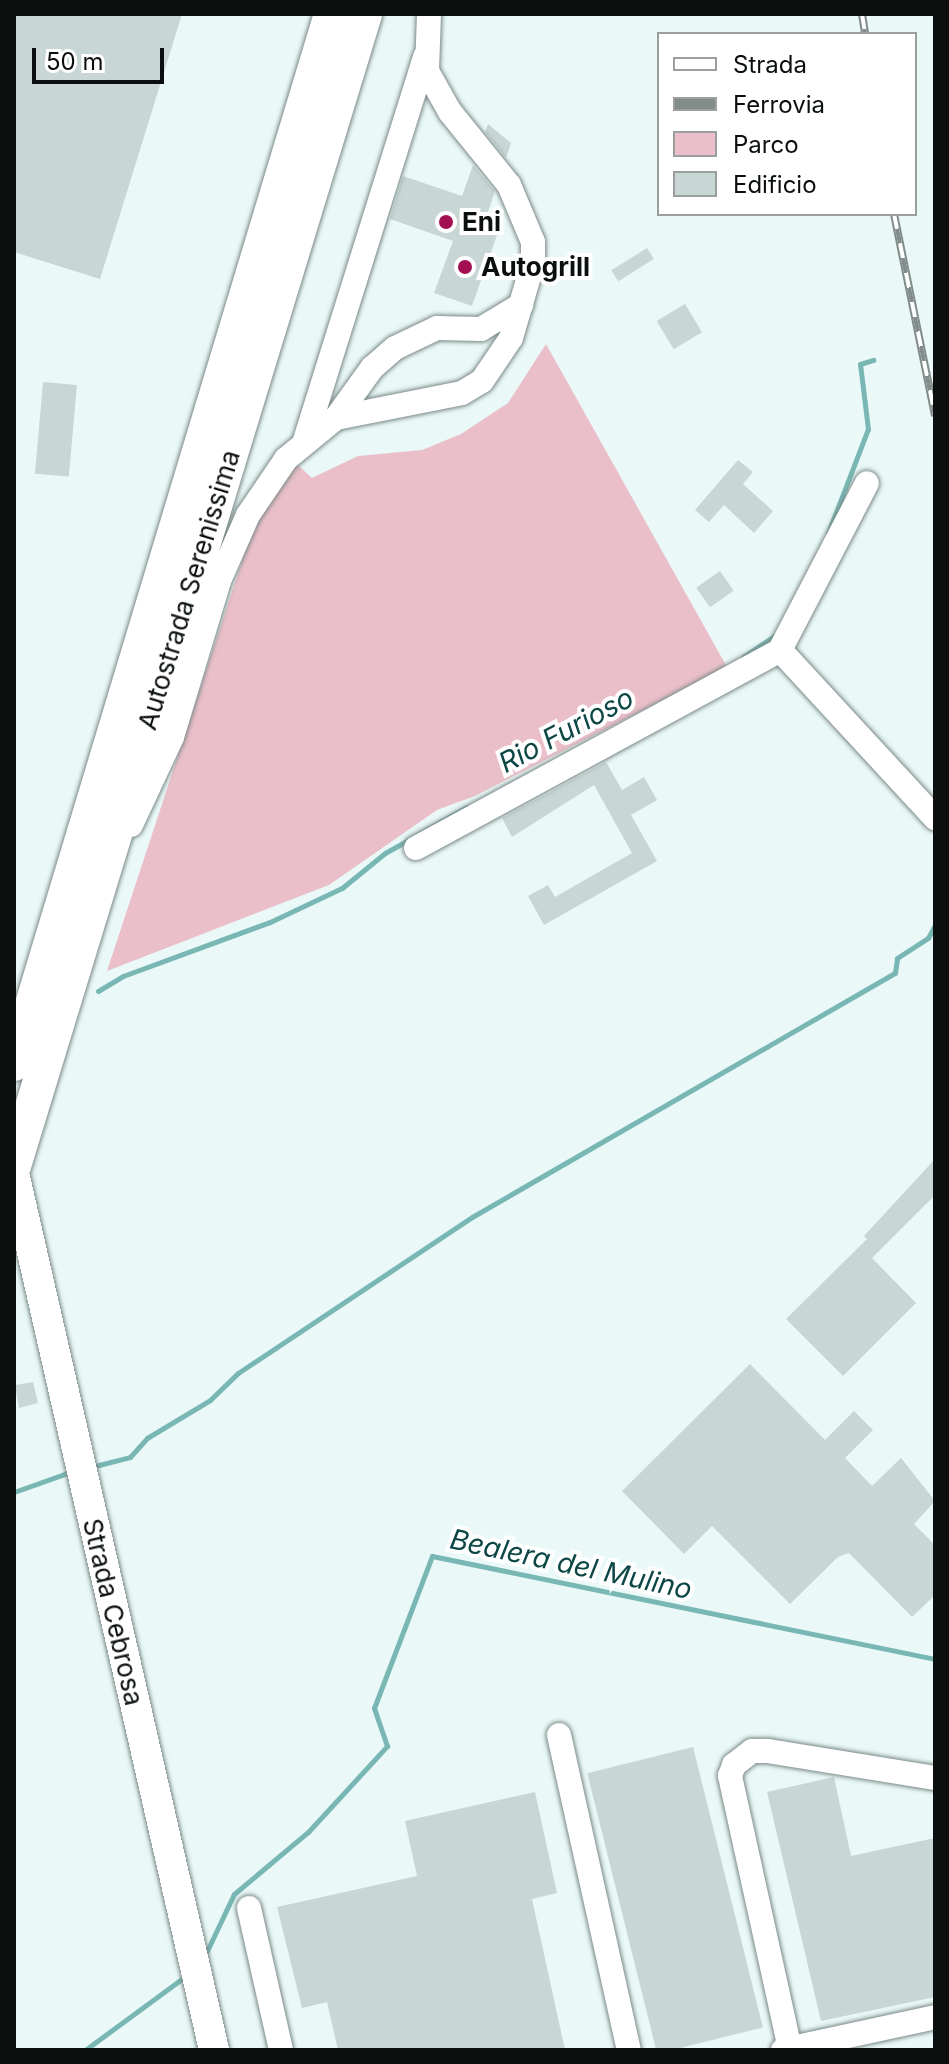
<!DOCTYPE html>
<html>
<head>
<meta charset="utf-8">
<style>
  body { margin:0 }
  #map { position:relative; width:949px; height:2064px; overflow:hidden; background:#eaf9f8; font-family:Inter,sans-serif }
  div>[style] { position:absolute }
  .green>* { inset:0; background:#eabfc9 }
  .stream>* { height:5px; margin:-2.5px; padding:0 2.5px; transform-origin:2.5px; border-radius:2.5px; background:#78b7b4 }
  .building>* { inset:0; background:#c8d6d5; transform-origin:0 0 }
  .roads { filter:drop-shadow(0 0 2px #7b8988) drop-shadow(0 0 2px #7b8988) }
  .minor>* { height:24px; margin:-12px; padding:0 12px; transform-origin:12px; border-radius:12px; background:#fff }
  .major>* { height:30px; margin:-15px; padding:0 15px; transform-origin:15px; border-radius:15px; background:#fff }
  .highway>* { height:34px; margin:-17px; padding:0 17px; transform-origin:17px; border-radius:17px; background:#fff }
  .rail>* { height:8px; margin-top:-4px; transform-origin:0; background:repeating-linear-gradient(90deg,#fff 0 15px,#818c8b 0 30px); box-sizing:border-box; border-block:2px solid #818c8b }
  .dots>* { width:22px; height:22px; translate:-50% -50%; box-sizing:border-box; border:4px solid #fff; border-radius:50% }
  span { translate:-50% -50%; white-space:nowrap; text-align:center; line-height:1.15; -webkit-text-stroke:8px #fff; paint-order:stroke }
  .poi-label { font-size:26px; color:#0b100f; font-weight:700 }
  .left { translate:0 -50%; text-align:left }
  .street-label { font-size:26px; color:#0b100f }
  .water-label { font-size:28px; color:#0d4745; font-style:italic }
  .frame { position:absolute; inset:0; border:16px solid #0b100f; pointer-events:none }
  .legend { position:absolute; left:657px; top:32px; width:260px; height:184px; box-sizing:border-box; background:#fff; border:2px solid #9d9f9f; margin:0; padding:10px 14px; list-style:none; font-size:24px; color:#0b100f }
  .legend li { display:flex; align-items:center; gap:16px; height:40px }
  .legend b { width:40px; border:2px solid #9d9f9f }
  .scale { position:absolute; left:32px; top:48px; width:132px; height:36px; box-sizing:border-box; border:4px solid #0b100f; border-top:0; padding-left:10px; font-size:24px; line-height:28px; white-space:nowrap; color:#0b100f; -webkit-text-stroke:6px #fff; paint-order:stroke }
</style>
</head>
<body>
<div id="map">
  <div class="green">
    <div style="clip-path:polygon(546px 344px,727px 667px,475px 796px,437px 810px,329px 885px,107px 971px,245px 552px,271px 494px,296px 463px,312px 478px,358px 456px,422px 450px,461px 434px,508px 403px)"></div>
  </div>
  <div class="stream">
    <div style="left:828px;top:533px;width:111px;rotate:-69deg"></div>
    <div style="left:868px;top:429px;width:65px;rotate:-97deg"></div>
    <div style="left:860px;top:364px;width:14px;rotate:-17deg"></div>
    <div style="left:743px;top:657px;width:41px;rotate:-34.1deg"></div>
    <div style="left:98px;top:991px;width:29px;rotate:-31deg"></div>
    <div style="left:123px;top:976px;width:157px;rotate:-20.2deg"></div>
    <div style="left:270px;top:922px;width:80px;rotate:-25.3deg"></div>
    <div style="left:342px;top:888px;width:55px;rotate:-39.1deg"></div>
    <div style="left:385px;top:853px;width:94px;rotate:-29.3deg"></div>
    <div style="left:91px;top:1467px;width:40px;rotate:-14.4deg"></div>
    <div style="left:130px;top:1457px;width:25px;rotate:-48deg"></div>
    <div style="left:147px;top:1438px;width:74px;rotate:-31.1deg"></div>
    <div style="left:210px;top:1400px;width:39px;rotate:-44deg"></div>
    <div style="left:238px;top:1373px;width:281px;rotate:-33.7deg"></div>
    <div style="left:472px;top:1217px;width:488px;rotate:-30deg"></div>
    <div style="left:895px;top:973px;width:15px;rotate:-82deg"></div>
    <div style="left:897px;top:958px;width:37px;rotate:-33deg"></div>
    <div style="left:928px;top:938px;width:15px;rotate:-62deg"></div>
    <div style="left:14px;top:1492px;width:63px;rotate:-19.6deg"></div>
    <div style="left:207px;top:1951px;width:63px;rotate:-64.7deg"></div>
    <div style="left:234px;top:1894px;width:97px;rotate:-40deg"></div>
    <div style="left:308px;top:1832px;width:117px;rotate:-47.4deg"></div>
    <div style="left:387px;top:1746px;width:40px;rotate:-108.9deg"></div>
    <div style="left:374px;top:1708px;width:163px;rotate:-69.1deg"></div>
    <div style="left:432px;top:1556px;width:513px;rotate:11.57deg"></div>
    <div style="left:85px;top:2050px;width:122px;rotate:-36.3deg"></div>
  </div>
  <div class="building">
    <div style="clip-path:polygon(14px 14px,182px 14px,100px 279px,14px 252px)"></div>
    <div style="clip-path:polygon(488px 124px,511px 143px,506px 158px,485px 132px)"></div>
    <div style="clip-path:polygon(473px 165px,495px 191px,488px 212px,503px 218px,472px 306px,434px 293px,453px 241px,390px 219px,403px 176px,462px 196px)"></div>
    <div style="left:647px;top:248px;width:13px;height:42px;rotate:58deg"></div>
    <div style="left:685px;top:304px;width:33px;height:33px;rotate:59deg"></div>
    <div style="left:43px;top:382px;width:34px;height:92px;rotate:5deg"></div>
    <div style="clip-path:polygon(738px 460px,753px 472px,743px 484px,773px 511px,754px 533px,724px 505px,709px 522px,695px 510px)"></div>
    <div style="left:720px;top:571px;width:24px;height:29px;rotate:55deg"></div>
    <div style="clip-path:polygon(606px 762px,622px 790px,644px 777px,657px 800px,631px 815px,657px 861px,544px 925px,528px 896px,548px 885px,555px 897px,632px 853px,594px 785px,512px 837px,502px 818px)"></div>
    <div style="clip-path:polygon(935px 1159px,935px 1195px,872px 1258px,916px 1303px,843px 1376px,786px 1319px,867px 1239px,864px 1236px)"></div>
    <div style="clip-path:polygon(750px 1364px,825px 1440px,854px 1411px,873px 1430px,845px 1458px,872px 1486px,901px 1458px,935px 1501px,914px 1524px,935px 1545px,935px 1595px,912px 1617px,849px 1553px,838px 1557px,790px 1604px,712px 1526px,684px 1554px,622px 1491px)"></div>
    <div style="clip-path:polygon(33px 1382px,38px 1403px,19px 1408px,15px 1385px)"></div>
    <div style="left:693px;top:1747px;width:289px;height:109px;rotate:76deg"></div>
    <div style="clip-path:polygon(834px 1777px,851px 1856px,935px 1838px,935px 1997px,821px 2021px,767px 1792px)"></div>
    <div style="clip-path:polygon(535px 1792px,557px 1893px,532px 1899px,565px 2050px,338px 2050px,327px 2002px,302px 2008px,277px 1907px,417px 1876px,405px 1821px)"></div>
  </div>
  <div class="roads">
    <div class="minor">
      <div style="left:336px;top:418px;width:62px;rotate:-54.2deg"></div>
      <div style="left:372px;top:368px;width:30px;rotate:-41deg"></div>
      <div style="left:395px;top:348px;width:47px;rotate:-25.5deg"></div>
      <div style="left:437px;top:328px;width:44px;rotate:1.3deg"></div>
      <div style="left:481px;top:329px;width:47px;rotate:-31deg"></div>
      <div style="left:305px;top:440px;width:402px;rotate:-72.6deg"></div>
      <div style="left:780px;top:650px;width:229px;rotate:47.3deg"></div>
      <div style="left:131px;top:825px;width:97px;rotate:-65deg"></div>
      <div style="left:172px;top:737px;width:163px;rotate:-73.2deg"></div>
      <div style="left:219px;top:581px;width:72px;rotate:-66.3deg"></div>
      <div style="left:248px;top:515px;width:68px;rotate:-55.8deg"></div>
      <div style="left:286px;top:459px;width:65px;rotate:-39.4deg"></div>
      <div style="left:336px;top:418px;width:128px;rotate:-11.2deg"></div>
      <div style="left:462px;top:393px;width:23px;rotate:-31deg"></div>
      <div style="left:482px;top:381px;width:52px;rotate:-56deg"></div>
      <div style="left:511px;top:338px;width:78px;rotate:-73.7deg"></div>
      <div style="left:533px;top:263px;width:21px;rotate:-90deg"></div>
      <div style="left:533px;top:242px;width:62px;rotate:-112.8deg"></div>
      <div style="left:509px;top:185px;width:94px;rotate:-128.9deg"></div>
      <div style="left:450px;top:112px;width:47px;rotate:-119.3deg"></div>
      <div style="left:427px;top:71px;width:57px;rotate:-88deg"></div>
      <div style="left:416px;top:848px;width:414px;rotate:-28.5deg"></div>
      <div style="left:780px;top:650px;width:188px;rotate:-62.5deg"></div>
      <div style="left:559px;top:1735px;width:323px;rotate:77.5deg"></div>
      <div style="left:249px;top:1908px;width:146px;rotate:77.3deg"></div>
      <div style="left:790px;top:2049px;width:280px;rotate:-102.4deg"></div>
      <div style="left:730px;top:1776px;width:12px;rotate:-70deg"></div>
      <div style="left:734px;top:1765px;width:23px;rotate:-38deg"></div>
      <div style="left:752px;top:1751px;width:16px"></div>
      <div style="left:768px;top:1751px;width:169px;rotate:9.2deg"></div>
      <div style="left:783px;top:2050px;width:156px;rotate:-12.2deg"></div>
    </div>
    <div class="major">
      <div style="left:14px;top:1173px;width:900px;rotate:77.15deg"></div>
    </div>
    <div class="highway">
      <div style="left:14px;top:1064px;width:1097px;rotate:-73.2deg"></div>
      <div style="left:14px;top:1166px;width:1204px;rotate:-73.05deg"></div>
    </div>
  </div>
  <div class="rail">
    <div style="left:862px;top:14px;width:20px;rotate:81deg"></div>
    <div style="left:894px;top:214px;width:206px;rotate:78.5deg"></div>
  </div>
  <div class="dots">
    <div style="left:446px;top:222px;background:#a31051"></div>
    <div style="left:465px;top:267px;background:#a31051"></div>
  </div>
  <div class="poi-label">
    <span class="left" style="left:462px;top:222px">Eni</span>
    <span class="left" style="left:481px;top:267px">Autogrill</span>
  </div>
  <div class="street-label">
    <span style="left:189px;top:590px;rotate:-73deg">Autostrada Serenissima</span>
    <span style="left:113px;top:1612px;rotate:77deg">Strada Cebrosa</span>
  </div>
  <div class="water-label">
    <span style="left:566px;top:730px;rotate:-28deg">Rio Furioso</span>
    <span style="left:571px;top:1564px;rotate:12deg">Bealera del Mulino</span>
  </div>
  <div class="frame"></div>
  <ul class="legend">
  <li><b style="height:10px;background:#fff"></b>Strada</li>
  <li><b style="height:10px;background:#818c8b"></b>Ferrovia</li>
  <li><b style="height:22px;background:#eabfc9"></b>Parco</li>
  <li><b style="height:22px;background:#c8d6d5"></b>Edificio</li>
  </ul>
  <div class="scale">50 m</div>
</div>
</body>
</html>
